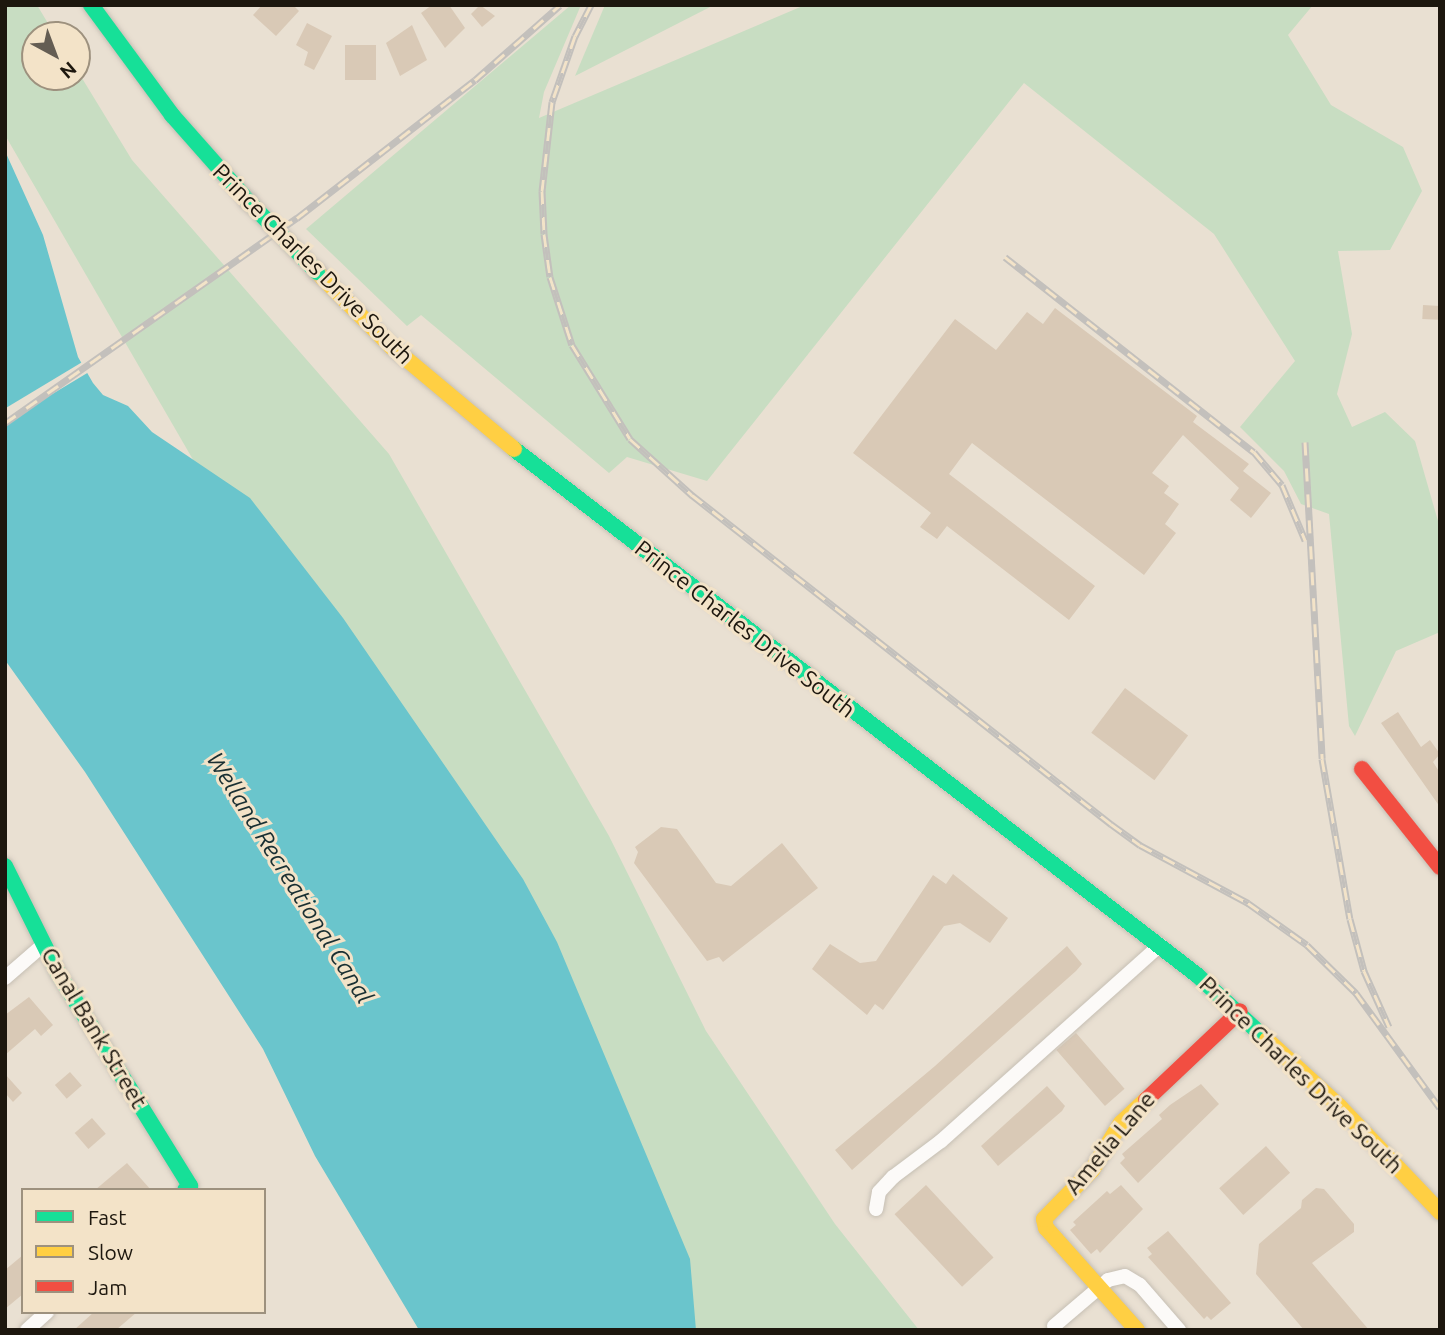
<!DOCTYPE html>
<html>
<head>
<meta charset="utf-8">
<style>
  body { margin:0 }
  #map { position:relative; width:1445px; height:1335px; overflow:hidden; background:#e9e0d2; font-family:Ubuntu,sans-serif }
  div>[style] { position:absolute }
  .green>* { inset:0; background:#c8ddc2 }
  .water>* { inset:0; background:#6ac5cc }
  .pier>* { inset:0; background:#e9e0d2; transform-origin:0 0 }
  .building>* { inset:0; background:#d9c9b6; transform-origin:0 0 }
  .roads { filter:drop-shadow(0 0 2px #c6bfb4) drop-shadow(0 0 2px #c6bfb4) }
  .street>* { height:14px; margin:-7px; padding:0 7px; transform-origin:7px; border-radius:7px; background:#fcfaf8 }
  .fast>* { height:16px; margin:-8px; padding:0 8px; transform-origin:8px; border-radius:8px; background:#16e098 }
  .slow>* { height:16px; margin:-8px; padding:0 8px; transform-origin:8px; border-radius:8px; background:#ffcf43 }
  .jam>* { height:16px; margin:-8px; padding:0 8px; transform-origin:8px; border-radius:8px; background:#f24e42 }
  .rail>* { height:7px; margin-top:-3.5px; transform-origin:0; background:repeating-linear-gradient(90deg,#f3e3c8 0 13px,#c3c0bc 0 26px); box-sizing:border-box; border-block:2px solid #c3c0bc }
  .bridges { filter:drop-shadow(0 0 2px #c6bfb4) drop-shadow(0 0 2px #c6bfb4) }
  .fast-bridge>* { height:16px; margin:-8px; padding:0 8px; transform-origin:8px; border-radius:8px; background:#16e098 }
  span { translate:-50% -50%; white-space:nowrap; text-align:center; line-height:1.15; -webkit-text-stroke:6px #f3e3c8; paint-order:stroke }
  .street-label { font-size:23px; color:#1d170e }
  .water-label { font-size:24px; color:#192f32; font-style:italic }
  .frame { position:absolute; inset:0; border:7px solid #1d170e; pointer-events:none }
  .legend { position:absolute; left:21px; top:1188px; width:245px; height:126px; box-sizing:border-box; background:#f3e3c8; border:2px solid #9d917e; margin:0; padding:9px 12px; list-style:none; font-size:21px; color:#1d170e }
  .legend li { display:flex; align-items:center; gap:14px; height:35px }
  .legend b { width:35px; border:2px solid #9d917e }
  .north { position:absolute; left:21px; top:21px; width:70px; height:70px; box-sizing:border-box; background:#f3e3c8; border:2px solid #9d917e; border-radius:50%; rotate:139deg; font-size:19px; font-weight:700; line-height:28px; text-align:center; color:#1d170e }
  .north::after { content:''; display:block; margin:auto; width:24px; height:32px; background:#645d53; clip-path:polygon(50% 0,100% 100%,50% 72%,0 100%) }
</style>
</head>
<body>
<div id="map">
  <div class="green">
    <div style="clip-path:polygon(5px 5px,37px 5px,55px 35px,35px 35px,35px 77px,77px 77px,77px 70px,132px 160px,389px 454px,609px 836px,706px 1031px,835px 1224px,919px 1330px,697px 1330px,5px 135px)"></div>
    <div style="clip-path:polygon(571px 5px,581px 5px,544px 92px,539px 118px,805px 5px,1313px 5px,1288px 35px,1331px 105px,1403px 147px,1422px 191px,1390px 250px,1338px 251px,1352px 334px,1337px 394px,1352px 427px,1385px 412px,1415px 441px,1440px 528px,1440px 632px,1396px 651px,1355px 736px,1349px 726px,1329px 514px,1301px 504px,1284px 471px,1240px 427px,1295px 361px,1214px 234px,1024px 83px,707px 481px,627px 457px,609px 473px,421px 315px,407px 326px,306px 229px)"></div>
    <div style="clip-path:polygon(605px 5px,714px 5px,575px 76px)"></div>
  </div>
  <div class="water">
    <div style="clip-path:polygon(5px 151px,43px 235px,78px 357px,93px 383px,103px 395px,128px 406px,152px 432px,250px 498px,343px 618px,523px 879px,557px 942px,690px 1259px,696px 1330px,419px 1330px,315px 1156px,263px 1049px,85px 772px,5px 660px)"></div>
  </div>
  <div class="pier">
    <div style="left:84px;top:361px;width:12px;height:96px;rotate:59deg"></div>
  </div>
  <div class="building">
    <div style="clip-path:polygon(262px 5px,293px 5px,299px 11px,276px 36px,253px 15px)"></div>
    <div style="clip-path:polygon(432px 5px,449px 5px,465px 28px,445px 48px,421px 13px)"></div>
    <div style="clip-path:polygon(480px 5px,495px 16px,482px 27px,471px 14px)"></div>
    <div style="clip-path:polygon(307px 23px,332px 36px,314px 70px,304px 65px,308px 52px,296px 45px)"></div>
    <div style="clip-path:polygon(412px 25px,427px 60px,400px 76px,386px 43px)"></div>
    <div style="left:345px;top:45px;width:31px;height:35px"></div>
    <div style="left:1423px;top:305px;width:17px;height:14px;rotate:3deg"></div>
    <div style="clip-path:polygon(1055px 308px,1197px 416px,1193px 422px,1249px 464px,1243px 471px,1271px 493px,1251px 518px,1230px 500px,1239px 488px,1183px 435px,1152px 473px,1169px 486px,1164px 493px,1179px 504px,1165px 524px,1176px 533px,1144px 575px,972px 443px,949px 474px,1095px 586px,1069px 620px,947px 526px,937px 539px,920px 527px,931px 513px,853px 453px,955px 319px,996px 350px,1027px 312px,1043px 324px)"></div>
    <div style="left:1125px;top:688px;width:79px;height:56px;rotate:37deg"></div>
    <div style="clip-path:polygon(1398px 712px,1421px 747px,1430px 740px,1440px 754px,1433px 762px,1440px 773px,1440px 807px,1381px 723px)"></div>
    <div style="clip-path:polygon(661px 827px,677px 829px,716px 883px,731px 886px,782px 843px,818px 888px,723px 962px,719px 957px,707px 961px,634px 863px,638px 852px,635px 847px)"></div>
    <div style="clip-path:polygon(953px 874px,1008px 918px,990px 943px,960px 923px,944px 926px,883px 1010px,875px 1004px,867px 1015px,812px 969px,830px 944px,860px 963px,876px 961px,933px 875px,946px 884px)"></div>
    <div style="clip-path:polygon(1067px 946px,1082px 964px,1076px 971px,852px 1170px,835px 1150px,935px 1066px)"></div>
    <div style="clip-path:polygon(29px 997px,53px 1025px,41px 1036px,35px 1029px,5px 1055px,5px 1015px)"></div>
    <div style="left:1076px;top:1033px;width:74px;height:26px;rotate:49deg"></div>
    <div style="left:70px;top:1072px;width:18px;height:20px;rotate:49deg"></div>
    <div style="clip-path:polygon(5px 1074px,22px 1093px,13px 1102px,5px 1093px)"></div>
    <div style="clip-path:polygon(1201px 1084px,1219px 1104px,1138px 1183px,1120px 1163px,1125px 1158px,1122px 1154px,1162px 1119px,1159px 1115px,1170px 1105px)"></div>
    <div style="clip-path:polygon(1047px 1086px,1065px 1106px,1062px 1111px,998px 1166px,981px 1146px)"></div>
    <div style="left:92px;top:1118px;width:21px;height:23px;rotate:49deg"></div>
    <div style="left:1266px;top:1146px;width:36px;height:63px;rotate:48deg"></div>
    <div style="clip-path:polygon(127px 1163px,151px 1190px,95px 1190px)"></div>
    <div style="left:926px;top:1185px;width:99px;height:43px;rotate:47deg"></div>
    <div style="clip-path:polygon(1121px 1185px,1143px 1209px,1100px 1253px,1097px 1249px,1091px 1254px,1070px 1230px,1076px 1225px,1073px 1222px,1107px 1191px,1110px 1194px)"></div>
    <div style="clip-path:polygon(1316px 1188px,1324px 1189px,1354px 1224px,1354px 1232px,1312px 1263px,1369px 1330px,1304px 1330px,1256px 1274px,1259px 1244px,1301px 1208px,1302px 1200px)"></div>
    <div style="clip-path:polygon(1168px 1231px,1231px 1303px,1211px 1320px,1207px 1316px,1204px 1319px,1148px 1257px,1152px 1254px,1147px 1248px)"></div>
    <div style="clip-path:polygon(23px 1255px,23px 1294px,5px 1309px,5px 1270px)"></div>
    <div style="clip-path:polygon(94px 1312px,137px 1312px,116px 1330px,74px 1330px)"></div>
  </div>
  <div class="roads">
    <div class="street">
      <div style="left:5px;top:978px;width:50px;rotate:-41deg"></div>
      <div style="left:876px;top:1209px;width:17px;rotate:-80deg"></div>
      <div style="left:879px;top:1192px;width:21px;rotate:-47deg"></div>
      <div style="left:893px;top:1177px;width:60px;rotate:-36.9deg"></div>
      <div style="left:941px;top:1141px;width:294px;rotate:-41.8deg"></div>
      <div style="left:1054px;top:1326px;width:71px;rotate:-40.4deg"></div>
      <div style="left:1108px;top:1280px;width:17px;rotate:-13deg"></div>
      <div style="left:1125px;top:1276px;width:17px;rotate:31deg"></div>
      <div style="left:1140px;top:1285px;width:60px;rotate:49.1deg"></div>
      <div style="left:27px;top:1330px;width:27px;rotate:-42deg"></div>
    </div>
    <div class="fast">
      <div style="left:91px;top:5px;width:137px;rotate:53.6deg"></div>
      <div style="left:172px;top:115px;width:115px;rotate:48.5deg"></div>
      <div style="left:514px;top:449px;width:862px;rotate:37.6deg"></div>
      <div style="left:1197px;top:975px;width:96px;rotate:42.9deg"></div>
      <div style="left:5px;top:866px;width:119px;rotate:63.6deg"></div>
      <div style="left:58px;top:973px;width:251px;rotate:58.2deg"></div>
      <div style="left:190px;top:1186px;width:6px;rotate:141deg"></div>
    </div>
    <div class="slow">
      <div style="left:317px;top:272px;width:106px;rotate:45deg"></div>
      <div style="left:392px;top:347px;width:159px;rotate:39.9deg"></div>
      <div style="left:1267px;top:1040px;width:99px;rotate:42.5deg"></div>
      <div style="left:1340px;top:1107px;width:145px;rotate:46.4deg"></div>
      <div style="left:1137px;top:1330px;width:137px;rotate:-131.7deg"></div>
      <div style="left:1046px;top:1228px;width:9px;rotate:-103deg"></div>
      <div style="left:1044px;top:1219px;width:69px;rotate:-45.6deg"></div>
      <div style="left:1092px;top:1170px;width:55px;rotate:-58.3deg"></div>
      <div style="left:1121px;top:1123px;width:34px;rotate:-43deg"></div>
    </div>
    <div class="jam">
      <div style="left:1362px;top:769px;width:125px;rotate:51.5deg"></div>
      <div style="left:1146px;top:1100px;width:129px;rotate:-43.4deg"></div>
    </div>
  </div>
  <div class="rail">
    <div style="left:591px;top:5px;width:35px;rotate:117deg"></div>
    <div style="left:575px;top:36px;width:70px;rotate:109.2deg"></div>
    <div style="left:552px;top:102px;width:90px;rotate:96.4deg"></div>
    <div style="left:542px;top:191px;width:43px;rotate:87.3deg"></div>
    <div style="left:544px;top:234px;width:43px;rotate:82.1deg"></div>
    <div style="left:550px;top:277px;width:71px;rotate:72.1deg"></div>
    <div style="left:572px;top:345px;width:110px;rotate:58.3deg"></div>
    <div style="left:630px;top:439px;width:84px;rotate:42.1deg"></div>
    <div style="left:692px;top:495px;width:533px;rotate:38.14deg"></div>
    <div style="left:1111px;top:824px;width:36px;rotate:36deg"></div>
    <div style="left:1140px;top:845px;width:123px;rotate:28.2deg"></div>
    <div style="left:1248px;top:903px;width:72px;rotate:35.4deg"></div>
    <div style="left:1307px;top:945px;width:69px;rotate:44.4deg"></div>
    <div style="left:1356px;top:993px;width:142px;rotate:53.9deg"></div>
    <div style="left:1005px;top:257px;width:316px;rotate:38.1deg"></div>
    <div style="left:1254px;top:452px;width:43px;rotate:49.7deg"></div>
    <div style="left:1282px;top:485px;width:60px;rotate:67.3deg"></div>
    <div style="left:5px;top:423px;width:357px;rotate:-35.1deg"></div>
    <div style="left:297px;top:218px;width:225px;rotate:-37.8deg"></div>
    <div style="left:475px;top:80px;width:113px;rotate:-41.4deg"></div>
    <div style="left:1305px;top:442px;width:317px;rotate:86.9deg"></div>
    <div style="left:1322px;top:759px;width:162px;rotate:80.1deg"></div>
    <div style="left:1350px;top:919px;width:54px;rotate:74.9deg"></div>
    <div style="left:1364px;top:971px;width:61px;rotate:65.9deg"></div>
  </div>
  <div class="bridges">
    <div class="fast-bridge">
      <div style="left:248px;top:201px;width:99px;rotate:45.8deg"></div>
    </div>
  </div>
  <div class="street-label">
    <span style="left:313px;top:264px;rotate:45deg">Prince Charles Drive South</span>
    <span style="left:745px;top:629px;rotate:38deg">Prince Charles Drive South</span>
    <span style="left:94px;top:1028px;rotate:59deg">Canal Bank Street</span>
    <span style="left:1301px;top:1075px;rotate:44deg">Prince Charles Drive South</span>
    <span style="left:1110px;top:1143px;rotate:-50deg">Amelia Lane</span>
  </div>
  <div class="water-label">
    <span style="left:290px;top:878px;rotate:58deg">Welland Recreational Canal</span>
  </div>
  <div class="frame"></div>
  <ul class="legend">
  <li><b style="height:9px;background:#16e098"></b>Fast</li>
  <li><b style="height:9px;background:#ffcf43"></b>Slow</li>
  <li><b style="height:9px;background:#f24e42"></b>Jam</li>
  </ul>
  <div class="north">N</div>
</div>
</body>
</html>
